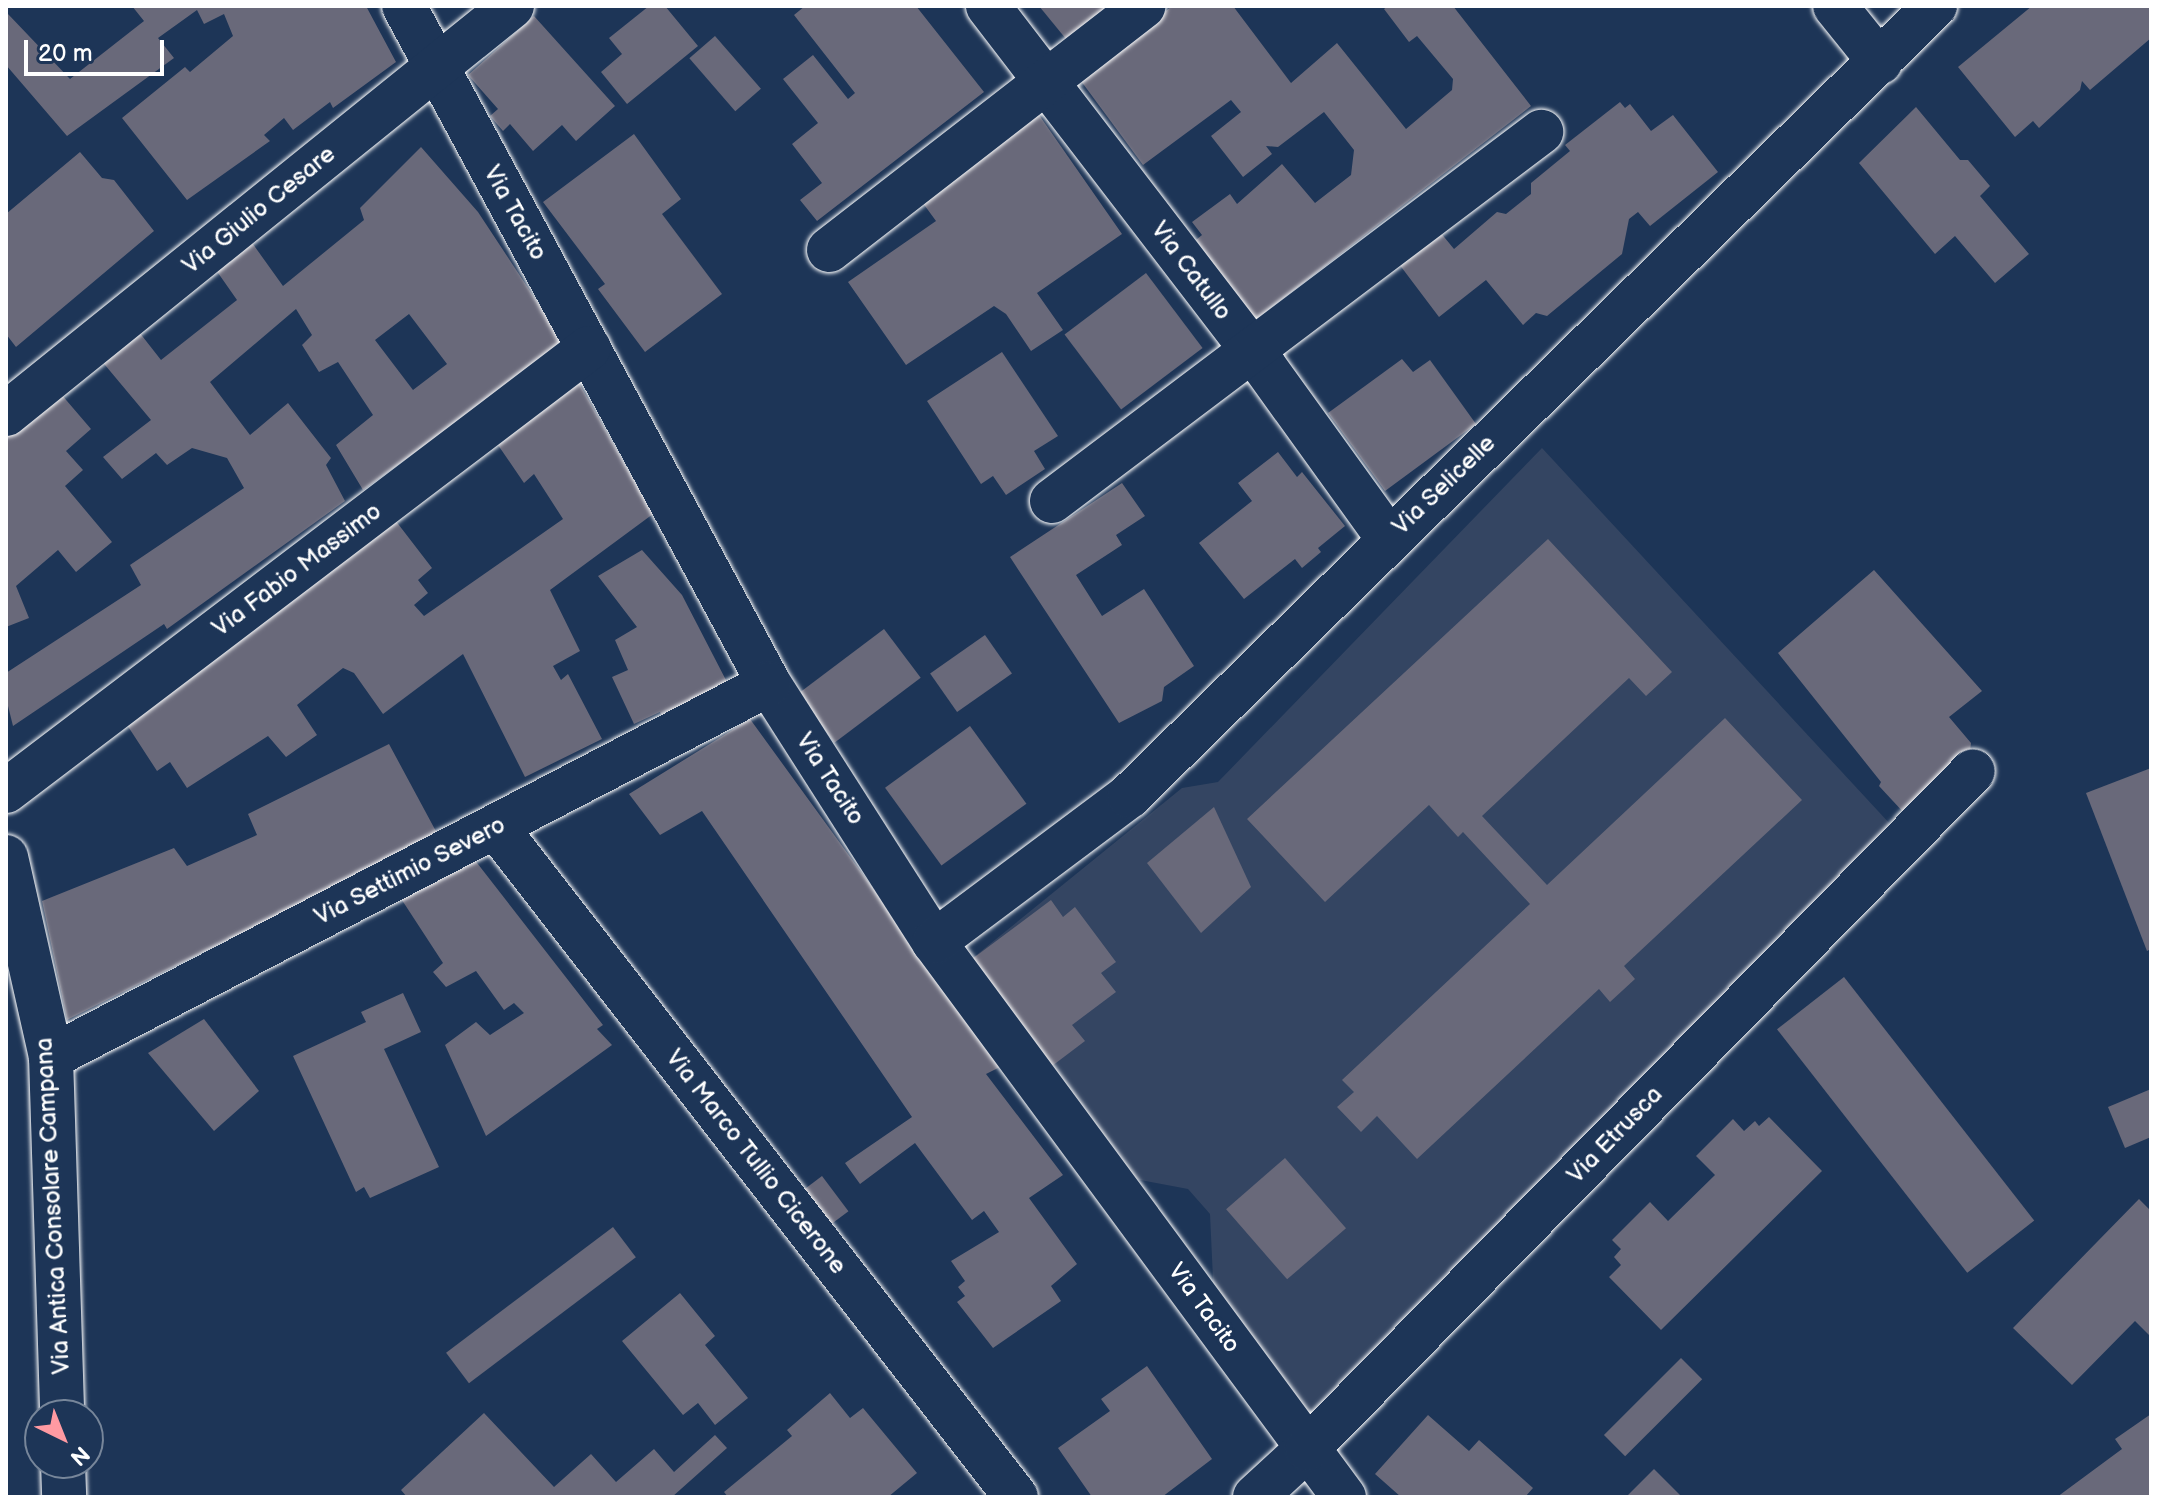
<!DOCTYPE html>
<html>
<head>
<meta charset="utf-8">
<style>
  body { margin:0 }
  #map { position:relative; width:2157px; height:1503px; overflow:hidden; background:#1d3557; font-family:"Balsamiq Sans",sans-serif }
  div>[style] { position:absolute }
  .built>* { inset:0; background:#344562 }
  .building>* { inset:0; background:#69697a; transform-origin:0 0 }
  .roads { filter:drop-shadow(0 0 2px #fff) drop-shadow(0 0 2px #fff) }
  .street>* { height:44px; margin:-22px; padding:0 22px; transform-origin:22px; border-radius:22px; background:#1d3557 }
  span { translate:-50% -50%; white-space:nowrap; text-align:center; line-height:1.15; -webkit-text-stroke:6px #1d3557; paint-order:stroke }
  .street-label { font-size:24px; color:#fff }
  .frame { position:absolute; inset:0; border:8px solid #fff; pointer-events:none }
  .north { position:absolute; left:24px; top:1399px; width:80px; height:80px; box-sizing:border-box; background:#1d3557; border:2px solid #77869a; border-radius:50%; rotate:137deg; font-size:22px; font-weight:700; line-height:32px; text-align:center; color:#fff }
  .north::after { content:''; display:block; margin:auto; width:28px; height:36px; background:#ff9aa2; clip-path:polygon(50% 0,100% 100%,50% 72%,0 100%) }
  .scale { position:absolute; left:24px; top:40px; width:140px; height:36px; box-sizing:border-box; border:4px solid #fff; border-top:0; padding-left:10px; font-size:24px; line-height:28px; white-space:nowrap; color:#fff; -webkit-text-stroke:6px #1d3557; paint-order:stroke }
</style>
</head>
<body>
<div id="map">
  <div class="built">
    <div style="clip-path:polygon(1542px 448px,1891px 825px,1312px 1418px,1214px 1301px,1210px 1214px,1188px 1189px,1119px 1176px,964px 965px,1182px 788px,1218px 782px)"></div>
  </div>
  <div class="building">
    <div style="clip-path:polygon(132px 6px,366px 6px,396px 62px,333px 108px,330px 102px,293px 130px,284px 118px,264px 135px,270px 141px,187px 200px,122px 118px,185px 67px,190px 72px,233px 36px,224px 14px,204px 24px,197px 10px,158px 38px,174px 58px,67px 136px,6px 65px,8px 14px,70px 79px,144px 21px)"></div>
    <div style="clip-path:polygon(649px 6px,665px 6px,698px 46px,627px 104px,601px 72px,622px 54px,609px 38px)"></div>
    <div style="clip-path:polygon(805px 6px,916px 6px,984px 92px,817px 221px,800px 200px,822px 183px,792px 144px,818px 123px,783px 79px,813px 55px,848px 99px,855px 93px,794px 15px)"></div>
    <div style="clip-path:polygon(1039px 6px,1112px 6px,1066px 39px)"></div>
    <div style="clip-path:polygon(1172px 6px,1233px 6px,1291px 83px,1337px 43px,1406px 129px,1452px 90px,1453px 79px,1417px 36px,1409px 42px,1384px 9px,1388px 6px,1453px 6px,1531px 106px,1254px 321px,1196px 240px,1202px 235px,1192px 222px,1230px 194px,1237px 204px,1282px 164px,1315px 203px,1351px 175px,1354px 150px,1324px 112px,1278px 147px,1266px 146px,1272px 154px,1243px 177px,1211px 136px,1241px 112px,1231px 100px,1143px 165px,1081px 81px)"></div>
    <div style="clip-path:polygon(2032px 6px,2151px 6px,2151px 38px,2090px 90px,2082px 81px,2080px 90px,2039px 128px,2033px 121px,2015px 137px,1958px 67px)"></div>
    <div style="clip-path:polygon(534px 16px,615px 106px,576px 141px,562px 125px,533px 151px,510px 124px,503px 131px,490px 116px,498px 109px,468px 75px)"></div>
    <div style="left:715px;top:36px;width:70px;height:34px;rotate:49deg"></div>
    <div style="clip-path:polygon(1620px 102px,1625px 108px,1630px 104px,1651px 131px,1673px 115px,1718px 172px,1650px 226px,1638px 212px,1629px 219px,1622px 254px,1547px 316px,1536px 313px,1523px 325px,1486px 280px,1439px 317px,1399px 264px,1440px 232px,1454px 249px,1497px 212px,1506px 214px,1531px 194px,1531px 183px,1570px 151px,1565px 145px)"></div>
    <div style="clip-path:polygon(1916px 107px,1960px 160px,1968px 160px,1990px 186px,1980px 196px,2029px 254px,1995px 283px,1955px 236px,1935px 254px,1859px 163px)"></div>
    <div style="clip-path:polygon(1037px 112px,1122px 234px,1037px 293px,1063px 330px,1031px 351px,1006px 314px,994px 306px,906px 365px,848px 282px,936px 221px,917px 195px)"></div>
    <div style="clip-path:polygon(634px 134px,681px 199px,662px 214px,722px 294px,645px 352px,598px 289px,605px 284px,543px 202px)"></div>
    <div style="clip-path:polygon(evenodd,421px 147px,478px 212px,565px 344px,363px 490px,336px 445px,373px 415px,338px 362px,319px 372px,302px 345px,312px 335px,296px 309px,210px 382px,250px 435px,288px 403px,331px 458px,326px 465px,345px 501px,167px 629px,164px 624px,13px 726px,6px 698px,6px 673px,141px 585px,130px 565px,244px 488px,227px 458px,192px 448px,167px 465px,156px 453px,122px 479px,103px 457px,151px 420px,95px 353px,132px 323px,161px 360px,237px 300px,209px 260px,245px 233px,283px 286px,364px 220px,360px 208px,421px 147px,409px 314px,447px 364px,413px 390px,375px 340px,409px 314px)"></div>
    <div style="clip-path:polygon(80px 152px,102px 178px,114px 180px,154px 231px,16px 347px,6px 334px,6px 214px)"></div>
    <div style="left:1146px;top:273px;width:94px;height:102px;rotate:53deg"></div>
    <div style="clip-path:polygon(1002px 352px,1058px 436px,1034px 451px,1045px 469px,1006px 495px,993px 476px,981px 484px,927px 401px)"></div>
    <div style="clip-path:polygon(1402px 359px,1413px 372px,1430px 360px,1476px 424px,1385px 491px,1328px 413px)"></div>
    <div style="clip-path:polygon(579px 383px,653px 514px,550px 590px,580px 651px,553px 666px,561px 680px,568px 674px,602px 739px,525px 777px,463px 654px,383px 714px,354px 673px,343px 668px,297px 705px,317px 735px,286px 757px,268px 736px,187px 788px,170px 762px,157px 771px,118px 711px,392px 516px,432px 568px,418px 580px,428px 593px,414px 605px,424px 616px,563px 519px,534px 474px,524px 483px,498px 445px)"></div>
    <div style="clip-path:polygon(61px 394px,91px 429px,66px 451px,83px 470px,65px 486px,112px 542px,76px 572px,58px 550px,16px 586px,29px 618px,6px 627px,6px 423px)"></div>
    <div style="clip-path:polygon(1278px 452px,1297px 477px,1302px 472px,1345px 526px,1318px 548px,1321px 552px,1302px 568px,1295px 559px,1244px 599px,1199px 543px,1252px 501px,1238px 483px)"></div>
    <div style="clip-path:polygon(1122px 483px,1145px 516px,1116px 535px,1122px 545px,1076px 575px,1102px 616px,1144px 589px,1194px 666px,1164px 687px,1162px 701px,1119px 723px,1010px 557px)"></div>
    <div style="clip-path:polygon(1548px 539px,1672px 672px,1646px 696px,1629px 678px,1482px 816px,1547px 885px,1725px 718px,1802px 800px,1624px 966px,1635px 979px,1610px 1002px,1599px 989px,1417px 1159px,1377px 1116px,1361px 1132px,1337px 1107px,1354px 1092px,1342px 1080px,1530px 904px,1463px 832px,1458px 837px,1429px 805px,1325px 902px,1247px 819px)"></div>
    <div style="clip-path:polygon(642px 550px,682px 595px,728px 684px,664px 721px,660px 712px,634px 724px,612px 677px,628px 670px,615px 640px,637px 627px,598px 576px)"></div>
    <div style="clip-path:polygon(1874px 570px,1982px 691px,1949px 717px,1971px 743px,1970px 751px,1905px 814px,1879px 786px,1881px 782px,1778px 653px)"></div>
    <div style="left:884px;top:629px;width:61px;height:108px;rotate:53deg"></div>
    <div style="left:985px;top:635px;width:47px;height:67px;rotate:55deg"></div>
    <div style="clip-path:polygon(750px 719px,1002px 1066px,986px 1074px,1063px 1175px,1029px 1198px,1077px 1264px,1051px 1286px,1061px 1301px,993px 1348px,957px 1302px,965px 1296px,958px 1287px,965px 1281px,951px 1261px,999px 1232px,984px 1211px,972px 1220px,915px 1143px,860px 1184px,845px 1163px,912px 1117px,702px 811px,660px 835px,629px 794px)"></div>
    <div style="left:970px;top:726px;width:96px;height:105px;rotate:54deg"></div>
    <div style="clip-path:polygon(389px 744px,438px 835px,67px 1020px,42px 901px,174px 848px,187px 866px,257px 835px,248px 814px)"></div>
    <div style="clip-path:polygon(2151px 768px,2151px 949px,2147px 951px,2086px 793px)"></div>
    <div style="clip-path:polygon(1214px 807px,1251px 887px,1201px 933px,1147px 863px)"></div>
    <div style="clip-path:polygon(474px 859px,603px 1025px,597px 1029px,612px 1045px,486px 1136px,445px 1045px,476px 1022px,490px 1035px,524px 1013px,514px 1003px,504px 1010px,476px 971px,446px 987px,433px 972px,443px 963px,398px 894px)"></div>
    <div style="clip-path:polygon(1051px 900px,1063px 917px,1075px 907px,1116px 962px,1101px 973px,1116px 992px,1072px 1025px,1085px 1041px,1052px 1066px,964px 965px)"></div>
    <div style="left:1844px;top:977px;width:309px;height:85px;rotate:52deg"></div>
    <div style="clip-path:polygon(403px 993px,421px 1032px,384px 1049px,439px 1167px,370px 1198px,364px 1187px,356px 1192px,293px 1056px,366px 1022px,361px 1012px)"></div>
    <div style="clip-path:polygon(204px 1019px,259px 1091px,214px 1131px,148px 1053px)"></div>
    <div style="clip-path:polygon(2151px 1089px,2151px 1137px,2125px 1148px,2108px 1107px)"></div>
    <div style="clip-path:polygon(1769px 1117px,1822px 1171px,1661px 1330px,1609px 1277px,1621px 1265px,1614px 1257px,1621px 1249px,1612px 1240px,1650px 1202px,1668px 1221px,1715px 1175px,1696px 1156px,1733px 1119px,1744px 1131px,1755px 1121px,1759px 1126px)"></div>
    <div style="left:1285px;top:1158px;width:93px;height:78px;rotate:49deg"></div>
    <div style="left:822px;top:1176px;width:44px;height:34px;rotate:53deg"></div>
    <div style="clip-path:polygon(2139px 1199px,2151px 1211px,2151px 1337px,2135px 1321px,2072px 1385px,2013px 1328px)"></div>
    <div style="left:613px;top:1227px;width:38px;height:209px;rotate:53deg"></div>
    <div style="clip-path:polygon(680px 1293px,715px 1336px,705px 1345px,748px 1398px,715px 1425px,698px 1403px,683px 1415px,622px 1341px)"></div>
    <div style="left:1681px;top:1358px;width:30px;height:109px;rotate:45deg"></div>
    <div style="clip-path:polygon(1147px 1366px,1212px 1459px,1162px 1497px,1092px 1497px,1058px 1448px,1110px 1411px,1101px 1399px)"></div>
    <div style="clip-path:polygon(830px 1393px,850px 1418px,863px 1408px,917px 1473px,888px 1497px,728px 1497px,724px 1492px,792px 1436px,787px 1430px)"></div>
    <div style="clip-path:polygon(484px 1413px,554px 1487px,591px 1454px,616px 1482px,654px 1449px,674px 1472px,715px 1435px,727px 1448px,672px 1497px,407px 1497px,401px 1490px)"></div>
    <div style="clip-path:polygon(2151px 1414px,2151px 1497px,2057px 1497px,2122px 1449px,2115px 1439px)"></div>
    <div style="clip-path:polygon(1428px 1415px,1469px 1451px,1479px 1440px,1533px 1488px,1525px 1497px,1401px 1497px,1375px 1474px)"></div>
    <div style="clip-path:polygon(1654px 1469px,1682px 1497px,1626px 1497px)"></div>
  </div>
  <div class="roads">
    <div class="street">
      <div style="left:404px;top:6px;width:770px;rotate:61.7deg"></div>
      <div style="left:769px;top:684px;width:306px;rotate:57.4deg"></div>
      <div style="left:934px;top:942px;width:690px;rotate:53.55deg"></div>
      <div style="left:988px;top:6px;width:454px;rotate:52.5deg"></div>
      <div style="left:1264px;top:366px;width:213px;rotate:54.2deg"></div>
      <div style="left:1835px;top:6px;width:72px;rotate:51.2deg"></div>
      <div style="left:829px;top:250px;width:398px;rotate:-37.8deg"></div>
      <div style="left:6px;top:414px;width:650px;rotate:-38.88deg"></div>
      <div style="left:1052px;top:501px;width:613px;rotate:-37.04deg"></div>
      <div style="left:6px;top:791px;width:732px;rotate:-37.23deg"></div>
      <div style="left:496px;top:827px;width:848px;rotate:52.18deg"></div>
      <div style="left:6px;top:857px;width:205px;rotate:77.3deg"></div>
      <div style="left:51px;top:1057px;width:358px;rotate:88.2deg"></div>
      <div style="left:934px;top:942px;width:244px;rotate:-36.8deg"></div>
      <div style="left:1129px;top:796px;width:1129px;rotate:-44.43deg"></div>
      <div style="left:51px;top:1057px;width:809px;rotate:-27.45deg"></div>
      <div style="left:63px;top:1463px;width:34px;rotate:88deg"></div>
      <div style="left:1255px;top:1497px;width:71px;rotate:-42.7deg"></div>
      <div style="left:1307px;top:1449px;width:950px;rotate:-45.51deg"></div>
    </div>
  </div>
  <div class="street-label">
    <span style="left:259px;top:210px;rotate:-39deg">Via Giulio Cesare</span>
    <span style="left:515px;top:213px;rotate:61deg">Via Tacito</span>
    <span style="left:1191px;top:271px;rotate:53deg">Via Catullo</span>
    <span style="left:1444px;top:485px;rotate:-44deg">Via Selicelle</span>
    <span style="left:297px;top:570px;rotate:-37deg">Via Fabio Massimo</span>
    <span style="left:830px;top:779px;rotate:57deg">Via Tacito</span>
    <span style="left:410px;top:871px;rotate:-27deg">Via Settimio Severo</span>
    <span style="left:1615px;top:1135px;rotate:-46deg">Via Etrusca</span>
    <span style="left:756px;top:1162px;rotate:52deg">Via Marco Tullio Cicerone</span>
    <span style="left:53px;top:1206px;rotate:-93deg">Via Antica Consolare Campana</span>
    <span style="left:1204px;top:1308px;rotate:54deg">Via Tacito</span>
  </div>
  <div class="frame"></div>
  <div class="north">N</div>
  <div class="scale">20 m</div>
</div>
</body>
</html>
